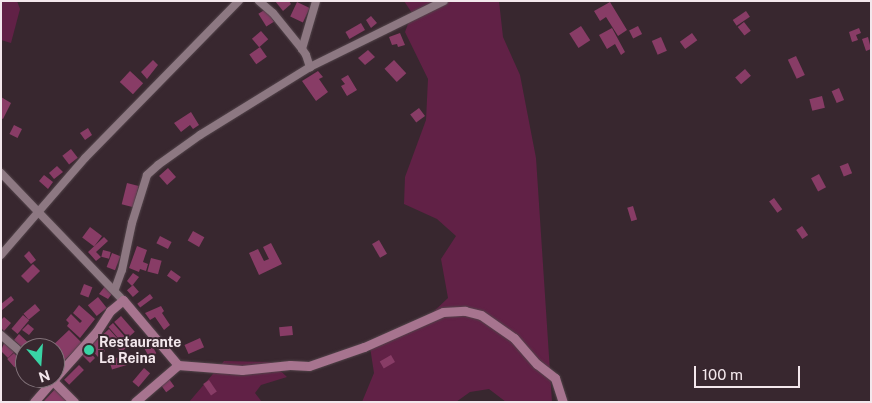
<!DOCTYPE html>
<html>
<head>
<meta charset="utf-8">
<style>
  body { margin:0 }
  #map { position:relative; width:872px; height:403px; overflow:hidden; background:#38272f; font-family:"Public Sans",sans-serif }
  div>[style] { position:absolute }
  .green>* { inset:0; background:#612146 }
  .building>* { inset:0; background:#883c66; transform-origin:0 0 }
  .roads { filter:drop-shadow(0 0 1px #52444a) drop-shadow(0 0 1px #52444a) }
  .minor>* { height:8px; margin:-4px; padding:0 4px; transform-origin:4px; border-radius:4px; background:#8d7882 }
  .major>* { height:9px; margin:-4.5px; padding:0 4.5px; transform-origin:4.5px; border-radius:4.5px; background:#a7748f }
  .dots>* { width:14px; height:14px; translate:-50% -50%; box-sizing:border-box; border:2px solid #38272f; border-radius:50% }
  span { translate:-50% -50%; white-space:nowrap; text-align:center; line-height:1.15; -webkit-text-stroke:4px #38272f; paint-order:stroke }
  .poi-label { font-size:14px; color:#f3e7ec; font-weight:700 }
  .left { translate:0 -50%; text-align:left }
  .frame { position:absolute; inset:0; border:2px solid #f3e7ec; pointer-events:none }
  .north { position:absolute; left:15px; top:338px; width:50px; height:50px; box-sizing:border-box; background:#38272f; border:1px solid #83747b; border-radius:50%; rotate:162deg; font-size:14px; font-weight:700; line-height:20px; text-align:center; color:#f3e7ec }
  .north::after { content:''; display:block; margin:auto; width:18px; height:22px; background:#39d4a5; clip-path:polygon(50% 0,100% 100%,50% 72%,0 100%) }
  .scale { position:absolute; left:694px; top:366px; width:106px; height:22px; box-sizing:border-box; border:2px solid #f3e7ec; border-top:0; padding-left:6px; font-size:15px; line-height:18px; white-space:nowrap; color:#f3e7ec; -webkit-text-stroke:4px #38272f; paint-order:stroke }
</style>
</head>
<body>
<div id="map">
  <div class="green">
    <div style="clip-path:polygon(1px 1px,17px 1px,20px 9px,11px 43px,1px 40px)"></div>
    <div style="clip-path:polygon(404px 1px,499px 1px,503px 37px,520px 75px,536px 158px,552px 402px,506px 402px,489px 389px,470px 392px,456px 402px,362px 402px,374px 373px,370px 347px,416px 328px,448px 298px,441px 259px,456px 236px,437px 219px,404px 204px,405px 177px,426px 120px,428px 79px,405px 32px,412px 13px)"></div>
    <div style="clip-path:polygon(224px 361px,271px 362px,287px 377px,261px 385px,255px 393px,262px 402px,189px 402px)"></div>
  </div>
  <div class="building">
    <div style="clip-path:polygon(275px 1px,289px 1px,291px 4px,283px 11px)"></div>
    <div style="left:297px;top:2px;width:14px;height:16px;rotate:25deg"></div>
    <div style="clip-path:polygon(610px 2px,627px 30px,618px 36px,606px 17px,600px 21px,594px 11px)"></div>
    <div style="left:266px;top:9px;width:15px;height:9px;rotate:58deg"></div>
    <div style="left:746px;top:11px;width:7px;height:16px;rotate:56deg"></div>
    <div style="clip-path:polygon(371px 16px,377px 23px,371px 28px,366px 20px)"></div>
    <div style="left:744px;top:22px;width:11px;height:8px;rotate:52deg"></div>
    <div style="left:361px;top:23px;width:8px;height:18px;rotate:60deg"></div>
    <div style="left:581px;top:26px;width:17px;height:14px;rotate:57deg"></div>
    <div style="left:638px;top:26px;width:9px;height:10px;rotate:63deg"></div>
    <div style="clip-path:polygon(612px 28px,625px 52px,621px 55px,615px 44px,607px 49px,599px 35px)"></div>
    <div style="clip-path:polygon(859px 28px,861px 33px,856px 35px,858px 40px,852px 42px,849px 32px)"></div>
    <div style="left:261px;top:31px;width:11px;height:12px;rotate:49deg"></div>
    <div style="clip-path:polygon(400px 33px,405px 45px,398px 47px,397px 44px,392px 45px,389px 37px)"></div>
    <div style="left:692px;top:33px;width:9px;height:15px;rotate:54deg"></div>
    <div style="left:661px;top:37px;width:15px;height:10px;rotate:67deg"></div>
    <div style="clip-path:polygon(868px 37px,871px 49px,866px 51px,862px 39px)"></div>
    <div style="left:260px;top:47px;width:12px;height:13px;rotate:55deg"></div>
    <div style="clip-path:polygon(368px 50px,375px 57px,365px 65px,358px 58px)"></div>
    <div style="left:796px;top:56px;width:21px;height:9px;rotate:65deg"></div>
    <div style="clip-path:polygon(153px 60px,158px 65px,147px 79px,141px 72px)"></div>
    <div style="left:394px;top:60px;width:18px;height:13px;rotate:47deg"></div>
    <div style="left:745px;top:69px;width:9px;height:13px;rotate:49deg"></div>
    <div style="left:130px;top:71px;width:18px;height:15px;rotate:43deg"></div>
    <div style="clip-path:polygon(318px 71px,323px 77px,319px 79px,328px 92px,316px 101px,302px 81px)"></div>
    <div style="clip-path:polygon(348px 75px,357px 90px,347px 96px,341px 86px,345px 84px,341px 79px)"></div>
    <div style="left:839px;top:88px;width:13px;height:8px;rotate:67deg"></div>
    <div style="left:822px;top:96px;width:12px;height:13px;rotate:76deg"></div>
    <div style="clip-path:polygon(1px 97px,11px 103px,3px 119px,1px 118px)"></div>
    <div style="left:419px;top:108px;width:10px;height:11px;rotate:53deg"></div>
    <div style="clip-path:polygon(191px 112px,199px 125px,193px 129px,190px 125px,181px 132px,174px 123px)"></div>
    <div style="left:14px;top:125px;width:9px;height:10px;rotate:27deg"></div>
    <div style="clip-path:polygon(88px 128px,92px 135px,85px 140px,80px 133px)"></div>
    <div style="left:71px;top:149px;width:11px;height:11px;rotate:52deg"></div>
    <div style="left:848px;top:163px;width:11px;height:9px;rotate:68deg"></div>
    <div style="clip-path:polygon(57px 166px,63px 172px,54px 179px,49px 173px)"></div>
    <div style="left:168px;top:168px;width:12px;height:12px;rotate:48deg"></div>
    <div style="left:819px;top:174px;width:15px;height:9px;rotate:62deg"></div>
    <div style="clip-path:polygon(44px 175px,53px 182px,48px 189px,39px 181px)"></div>
    <div style="left:127px;top:183px;width:12px;height:22px;rotate:14deg"></div>
    <div style="left:774px;top:198px;width:14px;height:6px;rotate:54deg"></div>
    <div style="left:633px;top:206px;width:14px;height:6px;rotate:73deg"></div>
    <div style="left:802px;top:226px;width:11px;height:7px;rotate:56deg"></div>
    <div style="left:90px;top:227px;width:15px;height:13px;rotate:37deg"></div>
    <div style="left:193px;top:231px;width:13px;height:11px;rotate:29deg"></div>
    <div style="left:160px;top:236px;width:13px;height:8px;rotate:27deg"></div>
    <div style="clip-path:polygon(104px 237px,108px 241px,96px 252px,101px 257px,96px 261px,88px 252px)"></div>
    <div style="left:379px;top:240px;width:16px;height:8px;rotate:60deg"></div>
    <div style="clip-path:polygon(271px 243px,282px 264px,259px 275px,249px 253px,258px 249px,264px 261px,269px 259px,263px 247px)"></div>
    <div style="clip-path:polygon(137px 246px,147px 250px,143px 262px,148px 264px,146px 271px,140px 269px,139px 272px,129px 268px)"></div>
    <div style="left:103px;top:250px;width:8px;height:7px;rotate:14deg"></div>
    <div style="clip-path:polygon(29px 251px,36px 260px,31px 264px,24px 256px)"></div>
    <div style="left:112px;top:253px;width:9px;height:15px;rotate:21deg"></div>
    <div style="left:151px;top:258px;width:11px;height:14px;rotate:15deg"></div>
    <div style="left:33px;top:264px;width:10px;height:17px;rotate:45deg"></div>
    <div style="left:171px;top:270px;width:12px;height:7px;rotate:35deg"></div>
    <div style="clip-path:polygon(133px 273px,139px 277px,132px 286px,127px 281px)"></div>
    <div style="left:84px;top:284px;width:9px;height:11px;rotate:21deg"></div>
    <div style="clip-path:polygon(106px 285px,114px 291px,108px 299px,99px 294px)"></div>
    <div style="left:133px;top:285px;width:9px;height:8px;rotate:49deg"></div>
    <div style="left:150px;top:294px;width:5px;height:16px;rotate:53deg"></div>
    <div style="clip-path:polygon(11px 296px,14px 300px,1px 311px,1px 304px)"></div>
    <div style="left:98px;top:297px;width:14px;height:13px;rotate:51deg"></div>
    <div style="left:35px;top:304px;width:8px;height:15px;rotate:50deg"></div>
    <div style="clip-path:polygon(79px 305px,95px 319px,80px 338px,67px 326px,69px 323px,66px 320px,71px 314px,80px 323px,82px 321px,73px 313px)"></div>
    <div style="clip-path:polygon(161px 306px,164px 311px,162px 313px,170px 325px,164px 330px,155px 317px,150px 320px,145px 313px)"></div>
    <div style="left:23px;top:315px;width:8px;height:18px;rotate:40deg"></div>
    <div style="left:121px;top:316px;width:21px;height:9px;rotate:49deg"></div>
    <div style="clip-path:polygon(4px 317px,11px 323px,4px 331px,1px 328px,1px 320px)"></div>
    <div style="left:113px;top:323px;width:29px;height:6px;rotate:49deg"></div>
    <div style="clip-path:polygon(28px 324px,34px 329px,29px 335px,22px 330px)"></div>
    <div style="left:292px;top:326px;width:9px;height:13px;rotate:84deg"></div>
    <div style="clip-path:polygon(109px 329px,126px 348px,121px 352px,111px 341px,103px 349px,105px 351px,98px 357px,89px 347px)"></div>
    <div style="clip-path:polygon(69px 330px,82px 343px,55px 370px,55px 348px,50px 348px)"></div>
    <div style="clip-path:polygon(19px 334px,34px 348px,25px 348px,25px 350px,14px 340px)"></div>
    <div style="left:200px;top:338px;width:10px;height:17px;rotate:66deg"></div>
    <div style="left:150px;top:342px;width:13px;height:8px;rotate:61deg"></div>
    <div style="clip-path:polygon(4px 343px,14px 352px,8px 358px,1px 351px)"></div>
    <div style="clip-path:polygon(88px 350px,95px 358px,90px 363px,82px 355px)"></div>
    <div style="left:14px;top:353px;width:11px;height:9px;rotate:49deg"></div>
    <div style="left:132px;top:353px;width:10px;height:24px;rotate:73deg"></div>
    <div style="left:391px;top:355px;width:8px;height:13px;rotate:60deg"></div>
    <div style="clip-path:polygon(25px 364px,25px 378px,36px 378px,29px 384px,17px 372px)"></div>
    <div style="left:79px;top:365px;width:7px;height:21px;rotate:45deg"></div>
    <div style="left:144px;top:368px;width:8px;height:18px;rotate:40deg"></div>
    <div style="left:169px;top:379px;width:9px;height:10px;rotate:54deg"></div>
    <div style="left:209px;top:380px;width:14px;height:7px;rotate:56deg"></div>
    <div style="clip-path:polygon(57px 387px,72px 402px,43px 402px)"></div>
  </div>
  <div class="roads">
    <div class="minor">
      <div style="left:259px;top:1px;width:18px;rotate:41deg"></div>
      <div style="left:273px;top:13px;width:46px;rotate:51.1deg"></div>
      <div style="left:302px;top:49px;width:7px;rotate:56deg"></div>
      <div style="left:306px;top:55px;width:13px;rotate:72deg"></div>
      <div style="left:302px;top:49px;width:50px;rotate:-73.7deg"></div>
      <div style="left:1px;top:173px;width:176px;rotate:46.2deg"></div>
      <div style="left:1px;top:255px;width:128px;rotate:-49.1deg"></div>
      <div style="left:85px;top:158px;width:220px;rotate:-45.6deg"></div>
      <div style="left:115px;top:289px;width:20px;rotate:-70deg"></div>
      <div style="left:122px;top:270px;width:48px;rotate:-78deg"></div>
      <div style="left:132px;top:223px;width:50px;rotate:-72.6deg"></div>
      <div style="left:147px;top:175px;width:15px;rotate:-42deg"></div>
      <div style="left:158px;top:165px;width:52px;rotate:-35.5deg"></div>
      <div style="left:200px;top:135px;width:129px;rotate:-31.7deg"></div>
      <div style="left:310px;top:67px;width:149px;rotate:-26.2deg"></div>
      <div style="left:1px;top:335px;width:32px;rotate:41deg"></div>
    </div>
    <div class="major">
      <div style="left:55px;top:378px;width:63px;rotate:-48.2deg"></div>
      <div style="left:97px;top:331px;width:24px;rotate:-57deg"></div>
      <div style="left:110px;top:311px;width:17px;rotate:-40deg"></div>
      <div style="left:123px;top:300px;width:85px;rotate:49.8deg"></div>
      <div style="left:178px;top:365px;width:64px;rotate:4.5deg"></div>
      <div style="left:242px;top:370px;width:48px;rotate:-5.9deg"></div>
      <div style="left:290px;top:365px;width:19px;rotate:3deg"></div>
      <div style="left:309px;top:366px;width:58px;rotate:-19.1deg"></div>
      <div style="left:364px;top:347px;width:86px;rotate:-23.9deg"></div>
      <div style="left:443px;top:312px;width:22px;rotate:-3deg"></div>
      <div style="left:465px;top:311px;width:16px;rotate:14deg"></div>
      <div style="left:481px;top:315px;width:40px;rotate:34.9deg"></div>
      <div style="left:514px;top:338px;width:35px;rotate:49deg"></div>
      <div style="left:537px;top:364px;width:23px;rotate:38deg"></div>
      <div style="left:555px;top:378px;width:25px;rotate:72deg"></div>
      <div style="left:53px;top:381px;width:30px;rotate:45deg"></div>
      <div style="left:34px;top:402px;width:32px;rotate:-49deg"></div>
      <div style="left:135px;top:402px;width:57px;rotate:-40.7deg"></div>
    </div>
  </div>
  <div class="dots">
    <div style="left:89px;top:350px;background:#39d4a5"></div>
  </div>
  <div class="poi-label">
    <span class="left" style="left:99px;top:350px">Restaurante<br>La Reina</span>
  </div>
  <div class="frame"></div>
  <div class="north">N</div>
  <div class="scale">100 m</div>
</div>
</body>
</html>
